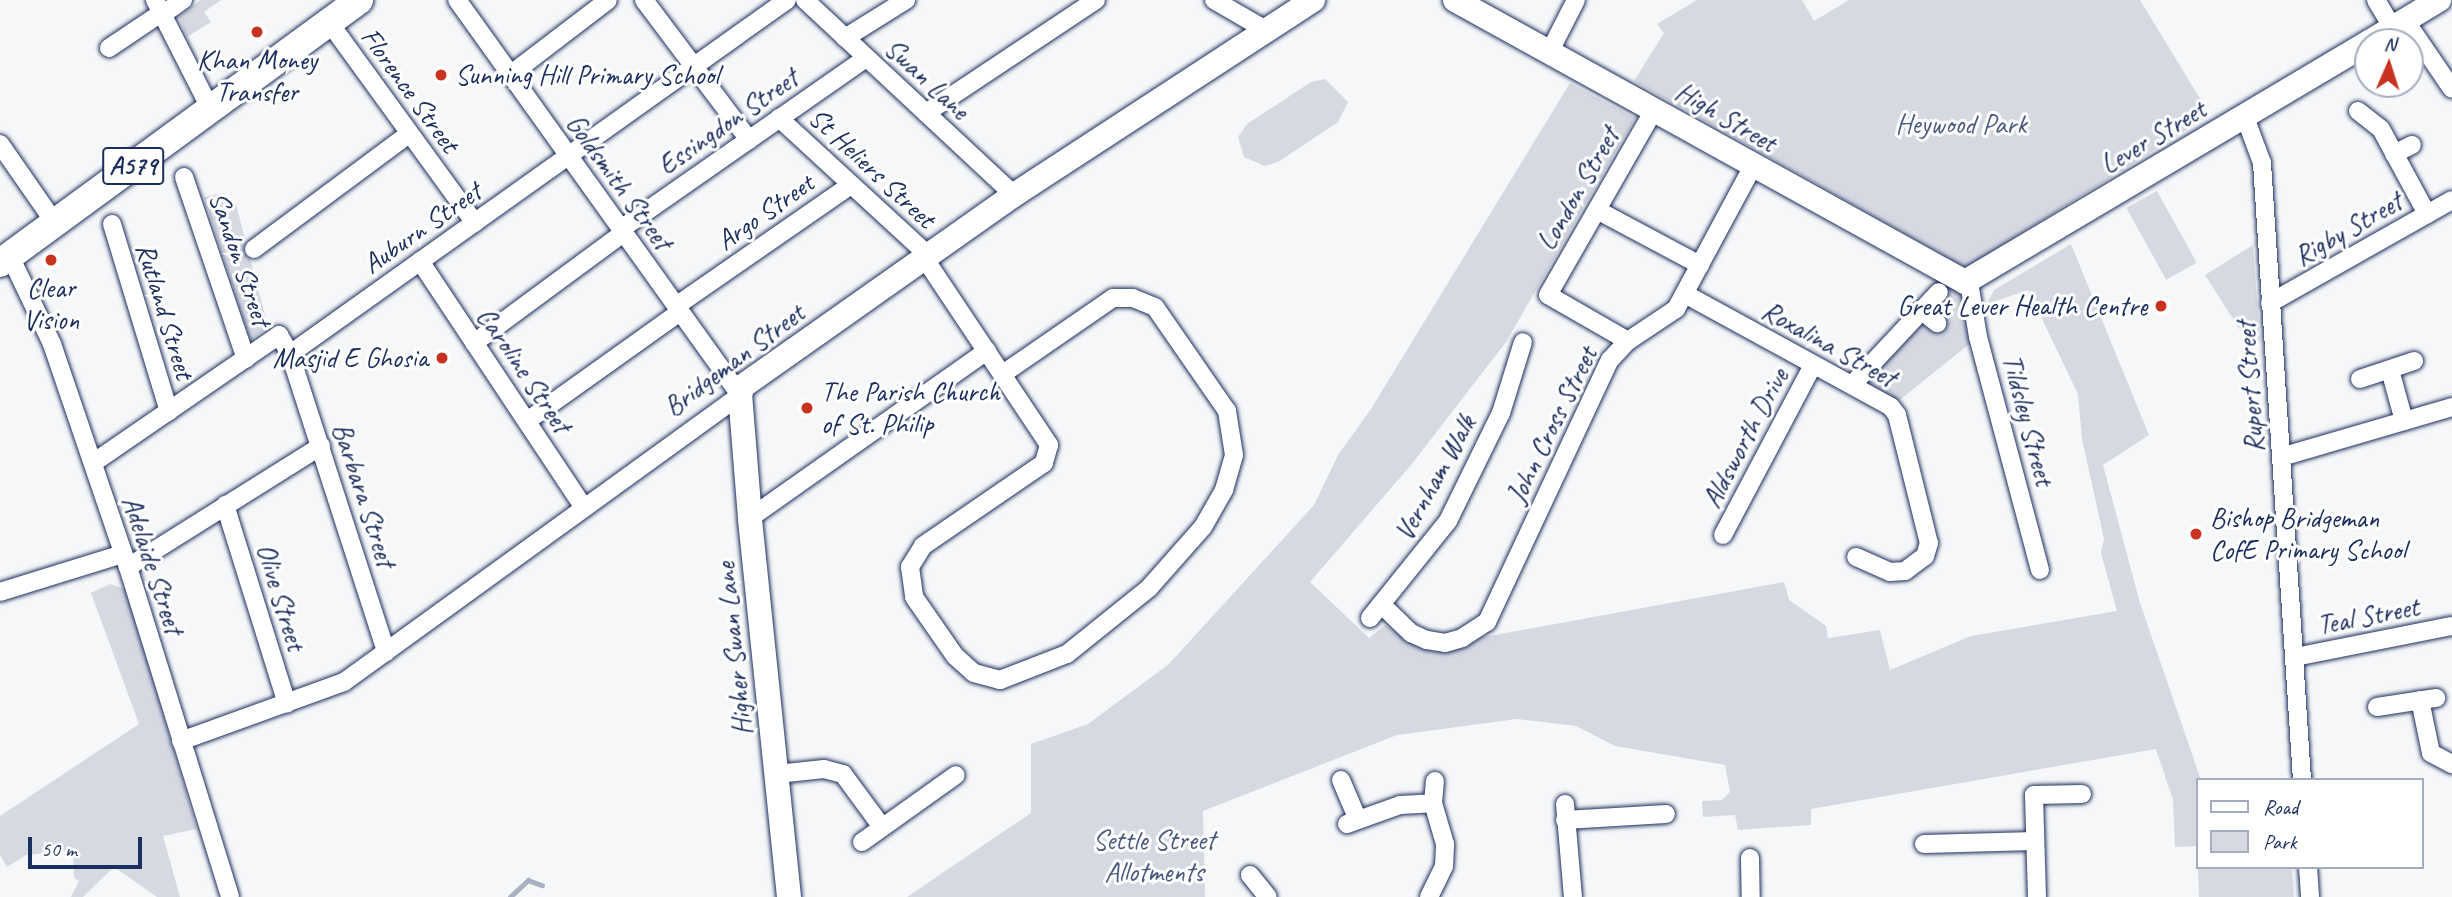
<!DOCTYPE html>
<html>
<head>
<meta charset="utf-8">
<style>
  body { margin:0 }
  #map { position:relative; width:2452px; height:897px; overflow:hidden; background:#f6f7f9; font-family:Caveat,sans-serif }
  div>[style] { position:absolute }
  .green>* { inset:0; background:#d6d9e2; transform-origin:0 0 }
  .stream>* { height:4.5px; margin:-2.25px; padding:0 2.25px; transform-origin:2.25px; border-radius:2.25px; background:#a9b0c1 }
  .roads { filter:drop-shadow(0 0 2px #1b2f5e) drop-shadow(0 0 2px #1b2f5e) }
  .street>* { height:18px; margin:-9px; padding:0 9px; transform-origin:9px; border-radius:9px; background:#fff }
  .secondary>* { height:24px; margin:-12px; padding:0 12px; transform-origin:12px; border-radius:12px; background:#fff }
  .primary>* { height:28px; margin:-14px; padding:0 14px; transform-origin:14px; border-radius:14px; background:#fff }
  .dots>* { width:19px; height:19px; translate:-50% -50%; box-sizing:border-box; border:4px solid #fff; border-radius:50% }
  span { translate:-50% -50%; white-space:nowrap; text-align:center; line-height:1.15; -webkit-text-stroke:6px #fff; paint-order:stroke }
  .shield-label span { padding:2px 5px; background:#fff; border:2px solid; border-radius:5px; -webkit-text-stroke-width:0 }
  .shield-label { font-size:26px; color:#1b2f5e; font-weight:700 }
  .poi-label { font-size:28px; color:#1b2f5e }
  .left { translate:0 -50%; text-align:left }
  .right { translate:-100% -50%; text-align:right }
  .street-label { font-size:28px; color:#1b2f5e }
  .park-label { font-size:28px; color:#4a5a7f }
  .legend { position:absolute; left:2196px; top:778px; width:228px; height:91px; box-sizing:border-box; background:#fff; border:2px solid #a4acbf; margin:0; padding:9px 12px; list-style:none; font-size:21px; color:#1b2f5e }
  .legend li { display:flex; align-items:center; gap:14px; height:35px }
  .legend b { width:35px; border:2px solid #a4acbf }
  .north { position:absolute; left:2354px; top:28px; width:70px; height:70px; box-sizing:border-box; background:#fff; border:2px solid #a4acbf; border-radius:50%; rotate:3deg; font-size:19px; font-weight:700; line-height:28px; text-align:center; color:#1b2f5e }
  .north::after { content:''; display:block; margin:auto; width:24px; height:32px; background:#c8321e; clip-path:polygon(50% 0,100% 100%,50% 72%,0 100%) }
  .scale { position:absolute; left:28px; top:837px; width:114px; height:32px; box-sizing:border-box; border:4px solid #1b2f5e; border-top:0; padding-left:9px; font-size:21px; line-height:24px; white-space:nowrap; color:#1b2f5e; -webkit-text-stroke:5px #fff; paint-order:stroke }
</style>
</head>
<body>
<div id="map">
  <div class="green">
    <div style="clip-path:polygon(200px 0,221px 0,204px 12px,211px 22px,187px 37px,179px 17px)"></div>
    <div style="clip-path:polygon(1697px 0,1802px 0,1814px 21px,1849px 0,2140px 0,2210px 115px,1966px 268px,1634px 81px,1664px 33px,1657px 24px)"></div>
    <div style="clip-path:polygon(1325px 79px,1348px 102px,1338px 122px,1278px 162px,1265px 166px,1244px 157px,1238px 137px,1247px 124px,1311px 82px)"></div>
    <div style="clip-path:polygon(1570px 83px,1635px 118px,1506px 342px,1411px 465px,1310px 582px,1369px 638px,1385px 625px,1424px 648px,1784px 582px,1789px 600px,1826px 626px,1828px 638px,1880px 630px,1890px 670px,1971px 636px,2117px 611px,2101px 553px,2104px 539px,2082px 439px,2078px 394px,2028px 290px,1987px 304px,1994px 290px,2071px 244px,2149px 435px,2103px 465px,2140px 603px,2201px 780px,2198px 867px,2292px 867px,2294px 897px,2199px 897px,2197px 846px,2175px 847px,2173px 800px,2156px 749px,1811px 809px,1811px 825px,1738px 830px,1735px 815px,1703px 817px,1702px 801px,1722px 800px,1730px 792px,1725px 765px,1615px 746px,1576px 726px,1517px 719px,1397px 735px,1203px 811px,1205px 897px,907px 897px,1031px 813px,1031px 744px,1088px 724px,1169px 664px,1314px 505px,1338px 455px,1371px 409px)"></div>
    <div style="left:2157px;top:191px;width:82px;height:35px;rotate:61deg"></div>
    <div style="clip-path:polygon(224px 193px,236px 204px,268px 327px,250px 340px,204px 197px)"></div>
    <div style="clip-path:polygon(2253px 245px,2260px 342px,2244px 336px,2205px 275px)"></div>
    <div style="clip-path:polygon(1953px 278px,1969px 282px,1978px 337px,1891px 407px,1852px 385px)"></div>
    <div style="clip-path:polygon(110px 584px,126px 589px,197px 829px,163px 836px,180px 897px,157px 897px,114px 867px,83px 897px,71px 897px,79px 881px,74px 878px,73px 850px,26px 855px,7px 867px,0 855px,0 816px,139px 724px,91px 593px)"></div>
  </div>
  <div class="stream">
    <div style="left:510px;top:897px;width:25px;rotate:-43deg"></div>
    <div style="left:528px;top:880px;width:15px;rotate:20deg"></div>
  </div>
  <div class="roads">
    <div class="street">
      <div style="left:155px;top:0;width:123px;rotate:63deg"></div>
      <div style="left:644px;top:0;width:175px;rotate:53.1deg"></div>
      <div style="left:805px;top:0;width:286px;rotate:43deg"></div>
      <div style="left:1214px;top:0;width:58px;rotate:30.1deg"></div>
      <div style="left:2376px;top:0;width:33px;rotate:59deg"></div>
      <div style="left:162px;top:15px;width:26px;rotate:-36deg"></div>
      <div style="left:2405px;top:20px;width:83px;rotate:55.7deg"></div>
      <div style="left:329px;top:22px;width:248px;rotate:54deg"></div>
      <div style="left:845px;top:38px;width:72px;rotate:-31.9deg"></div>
      <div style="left:109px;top:48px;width:63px;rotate:-33.9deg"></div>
      <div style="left:1550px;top:51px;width:57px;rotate:-63deg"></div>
      <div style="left:510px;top:75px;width:123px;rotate:-37.4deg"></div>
      <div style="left:2358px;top:111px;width:29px;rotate:38deg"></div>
      <div style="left:2381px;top:129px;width:97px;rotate:61.6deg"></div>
      <div style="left:926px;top:113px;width:204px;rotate:-33.6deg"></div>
      <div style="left:2245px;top:117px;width:49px;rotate:69.7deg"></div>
      <div style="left:2262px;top:163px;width:618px;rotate:86.29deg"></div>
      <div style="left:779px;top:118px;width:204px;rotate:42.6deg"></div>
      <div style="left:0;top:144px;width:96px;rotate:55.2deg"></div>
      <div style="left:2394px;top:154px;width:20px;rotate:-27deg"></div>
      <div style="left:184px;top:177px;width:192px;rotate:71.2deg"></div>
      <div style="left:1597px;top:210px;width:117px;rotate:28.1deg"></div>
      <div style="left:112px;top:224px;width:196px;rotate:73.1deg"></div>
      <div style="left:621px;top:229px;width:299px;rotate:-34.9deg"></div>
      <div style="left:254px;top:249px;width:193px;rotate:-36.6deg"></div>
      <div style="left:10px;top:256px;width:98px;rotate:64.5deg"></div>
      <div style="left:52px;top:344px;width:236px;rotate:71.2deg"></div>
      <div style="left:128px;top:567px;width:345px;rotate:72.8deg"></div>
      <div style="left:925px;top:259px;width:224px;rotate:56.3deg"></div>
      <div style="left:1049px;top:445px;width:19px;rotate:106deg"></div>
      <div style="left:1044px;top:463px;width:147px;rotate:145.6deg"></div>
      <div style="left:923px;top:546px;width:25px;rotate:122deg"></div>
      <div style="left:910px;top:567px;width:30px;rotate:82deg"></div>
      <div style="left:914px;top:597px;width:72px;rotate:55.2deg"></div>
      <div style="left:955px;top:656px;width:25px;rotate:42deg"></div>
      <div style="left:974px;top:673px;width:27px;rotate:15deg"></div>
      <div style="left:1000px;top:680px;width:72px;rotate:-21.2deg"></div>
      <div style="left:1067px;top:654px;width:105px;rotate:-38.8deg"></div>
      <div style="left:1149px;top:588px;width:81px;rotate:-48.5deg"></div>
      <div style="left:1203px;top:527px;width:43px;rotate:-60.4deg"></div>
      <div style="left:1224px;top:490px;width:36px;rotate:-74deg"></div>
      <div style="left:1234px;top:455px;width:45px;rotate:-99deg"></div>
      <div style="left:1227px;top:411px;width:126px;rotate:-124.7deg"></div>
      <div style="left:1155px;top:307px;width:24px;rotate:-158deg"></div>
      <div style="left:1133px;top:298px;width:20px;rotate:180deg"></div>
      <div style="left:1113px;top:298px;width:134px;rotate:145.4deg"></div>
      <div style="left:420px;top:261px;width:296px;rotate:56.4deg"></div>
      <div style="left:1969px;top:282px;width:56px;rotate:80.7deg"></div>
      <div style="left:1978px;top:337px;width:241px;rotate:75.1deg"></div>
      <div style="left:1685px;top:294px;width:235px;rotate:28.7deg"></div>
      <div style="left:1891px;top:407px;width:10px;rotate:53deg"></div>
      <div style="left:1897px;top:415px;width:132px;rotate:76deg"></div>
      <div style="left:1929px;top:543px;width:14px;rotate:107deg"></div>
      <div style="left:1925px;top:556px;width:25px;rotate:143deg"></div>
      <div style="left:1905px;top:571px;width:15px;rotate:176deg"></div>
      <div style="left:1890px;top:572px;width:37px;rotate:-156deg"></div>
      <div style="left:2270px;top:303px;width:209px;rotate:-29.5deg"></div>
      <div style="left:676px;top:306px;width:213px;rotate:-34.7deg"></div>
      <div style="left:1921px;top:310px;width:21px;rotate:39deg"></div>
      <div style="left:1628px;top:341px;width:92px;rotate:-150.1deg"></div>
      <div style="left:1548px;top:295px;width:213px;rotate:-60.2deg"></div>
      <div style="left:474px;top:343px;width:185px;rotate:-36.4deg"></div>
      <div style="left:290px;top:354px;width:313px;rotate:72.1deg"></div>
      <div style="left:2390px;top:370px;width:53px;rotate:74.6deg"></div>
      <div style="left:2360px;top:379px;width:57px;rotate:-18.4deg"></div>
      <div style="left:1852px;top:385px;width:127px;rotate:-46.9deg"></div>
      <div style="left:527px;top:421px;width:188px;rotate:-35.5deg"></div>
      <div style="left:2281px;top:457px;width:178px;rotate:-16.3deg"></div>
      <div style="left:93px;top:463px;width:226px;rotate:-34.5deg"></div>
      <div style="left:279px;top:335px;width:22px;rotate:60deg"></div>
      <div style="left:290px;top:354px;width:610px;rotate:-35.46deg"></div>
      <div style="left:225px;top:505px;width:208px;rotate:72.7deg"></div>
      <div style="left:750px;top:518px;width:290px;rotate:-35.2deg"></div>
      <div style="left:1723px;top:535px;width:192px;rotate:-62.1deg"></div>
      <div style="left:128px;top:567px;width:228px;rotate:-32.1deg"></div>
      <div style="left:0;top:592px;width:129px;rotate:-17.2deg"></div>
      <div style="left:1381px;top:604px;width:42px;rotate:44deg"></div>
      <div style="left:1411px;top:633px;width:17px;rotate:24deg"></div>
      <div style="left:1427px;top:640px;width:18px;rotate:9deg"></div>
      <div style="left:1445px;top:643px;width:18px;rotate:-16deg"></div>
      <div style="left:1462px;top:638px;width:30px;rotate:-33deg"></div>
      <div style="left:1487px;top:622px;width:289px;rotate:-64.9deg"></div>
      <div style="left:1610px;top:360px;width:26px;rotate:-47deg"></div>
      <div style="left:1628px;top:341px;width:58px;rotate:-33.7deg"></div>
      <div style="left:1676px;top:309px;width:162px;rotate:-61.7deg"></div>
      <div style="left:1370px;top:618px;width:124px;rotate:-51.2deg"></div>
      <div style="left:1448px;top:521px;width:120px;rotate:-63.9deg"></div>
      <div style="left:1501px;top:413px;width:74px;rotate:-72.8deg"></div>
      <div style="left:2295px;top:657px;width:160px;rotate:-11.2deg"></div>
      <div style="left:2420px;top:700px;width:54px;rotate:78.3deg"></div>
      <div style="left:2431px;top:753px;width:24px;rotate:28deg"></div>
      <div style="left:2377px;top:707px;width:60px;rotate:-8.7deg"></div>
      <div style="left:181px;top:741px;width:173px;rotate:-19.9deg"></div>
      <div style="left:344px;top:682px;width:489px;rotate:-35.9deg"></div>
      <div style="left:740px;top:395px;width:486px;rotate:-125.6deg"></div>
      <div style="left:777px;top:774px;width:47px;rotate:-6.1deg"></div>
      <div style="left:824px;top:769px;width:20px;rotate:15deg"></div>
      <div style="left:843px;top:774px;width:66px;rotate:53.7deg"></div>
      <div style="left:1341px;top:780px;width:43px;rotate:67deg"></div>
      <div style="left:1565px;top:804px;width:93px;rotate:85.1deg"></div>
      <div style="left:1565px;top:820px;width:101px;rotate:-3.4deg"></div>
      <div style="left:1347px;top:824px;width:56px;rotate:-19.7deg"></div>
      <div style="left:1400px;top:805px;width:33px;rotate:-3deg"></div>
      <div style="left:862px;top:842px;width:115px;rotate:-35.5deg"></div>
      <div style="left:1924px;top:844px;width:111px;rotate:-1.5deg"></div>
      <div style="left:1750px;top:858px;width:39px;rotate:89deg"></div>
      <div style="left:2308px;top:867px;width:30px;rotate:86deg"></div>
      <div style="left:1250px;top:875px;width:28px;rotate:51deg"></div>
      <div style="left:1429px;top:897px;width:34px;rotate:-64deg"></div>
      <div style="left:1444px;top:866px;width:22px;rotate:-87deg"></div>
      <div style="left:1445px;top:844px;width:43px;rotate:-106.3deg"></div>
      <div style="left:1433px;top:803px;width:22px;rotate:-85deg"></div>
      <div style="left:2037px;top:897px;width:102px;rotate:-91.7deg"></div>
      <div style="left:2034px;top:795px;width:48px;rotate:-1.2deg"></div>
    </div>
    <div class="secondary">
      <div style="left:1455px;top:0;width:583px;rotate:28.94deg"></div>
      <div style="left:1965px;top:282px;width:469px;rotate:-30.7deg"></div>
      <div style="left:2369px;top:42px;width:82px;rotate:-31deg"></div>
      <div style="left:789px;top:897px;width:381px;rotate:-95.9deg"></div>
      <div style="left:750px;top:518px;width:123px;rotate:-94.6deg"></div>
      <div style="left:740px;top:395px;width:9px;rotate:-72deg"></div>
      <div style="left:743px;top:386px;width:332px;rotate:-35.2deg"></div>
      <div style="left:1014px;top:195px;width:357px;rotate:-33.1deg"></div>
    </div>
    <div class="primary">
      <div style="left:0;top:263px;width:445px;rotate:-36.2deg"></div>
    </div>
  </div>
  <div class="dots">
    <div style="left:257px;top:32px;background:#c8321e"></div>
    <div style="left:441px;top:75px;background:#c8321e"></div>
    <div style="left:51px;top:260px;background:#c8321e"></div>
    <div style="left:2161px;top:306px;background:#c8321e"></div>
    <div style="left:442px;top:358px;background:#c8321e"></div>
    <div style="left:807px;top:408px;background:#c8321e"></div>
    <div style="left:2196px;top:534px;background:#c8321e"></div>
  </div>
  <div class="shield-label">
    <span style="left:133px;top:166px">A579</span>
  </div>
  <div class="poi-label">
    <span style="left:257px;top:76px">Khan Money<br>Transfer</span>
    <span class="left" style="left:455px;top:75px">Sunning Hill Primary School</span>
    <span style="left:51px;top:304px">Clear<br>Vision</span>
    <span class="right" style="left:2147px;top:306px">Great Lever Health Centre</span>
    <span class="right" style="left:428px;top:358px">Masjid E Ghosia</span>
    <span class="left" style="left:821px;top:408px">The Parish Church<br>of St. Philip</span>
    <span class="left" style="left:2210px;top:534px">Bishop Bridgeman<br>CofE Primary School</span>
  </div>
  <div class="street-label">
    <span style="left:927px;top:79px;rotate:43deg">Swan Lane</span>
    <span style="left:410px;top:90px;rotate:54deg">Florence Street</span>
    <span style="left:1726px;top:117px;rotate:30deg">High Street</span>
    <span style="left:728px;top:122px;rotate:-35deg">Essingdon Street</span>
    <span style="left:2153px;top:137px;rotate:-31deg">Lever Street</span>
    <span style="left:872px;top:168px;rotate:43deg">St Heliers Street</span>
    <span style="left:619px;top:182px;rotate:54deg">Goldsmith Street</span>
    <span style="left:1578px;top:189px;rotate:-60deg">London Street</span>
    <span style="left:765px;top:212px;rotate:-35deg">Argo Street</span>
    <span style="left:422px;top:228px;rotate:-35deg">Auburn Street</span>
    <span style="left:2348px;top:229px;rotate:-30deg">Rigby Street</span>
    <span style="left:240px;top:259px;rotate:71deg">Sandon Street</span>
    <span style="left:165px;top:311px;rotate:73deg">Rutland Street</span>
    <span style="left:1829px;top:344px;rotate:29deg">Roxalina Street</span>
    <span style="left:734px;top:360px;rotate:-37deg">Bridgeman Street</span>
    <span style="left:524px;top:370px;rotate:56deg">Caroline Street</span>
    <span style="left:2250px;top:387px;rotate:-94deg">Rupert Street</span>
    <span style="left:2028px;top:420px;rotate:75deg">Tildsley Street</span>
    <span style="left:1552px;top:425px;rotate:-64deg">John Cross Street</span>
    <span style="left:1745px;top:438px;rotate:-62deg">Aldsworth Drive</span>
    <span style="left:1435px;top:478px;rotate:-61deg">Vernham Walk</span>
    <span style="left:364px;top:495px;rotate:72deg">Barbara Street</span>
    <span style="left:153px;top:565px;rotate:72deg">Adelaide Street</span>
    <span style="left:281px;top:597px;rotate:73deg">Olive Street</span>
    <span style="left:2368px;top:616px;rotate:-11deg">Teal Street</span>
    <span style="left:734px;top:649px;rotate:-96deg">Higher Swan Lane</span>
  </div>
  <div class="park-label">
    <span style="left:1961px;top:124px">Heywood Park</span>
    <span style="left:1154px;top:856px">Settle Street<br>Allotments</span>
  </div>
  <ul class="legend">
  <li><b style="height:9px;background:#fff"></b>Road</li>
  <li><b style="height:19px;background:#d6d9e2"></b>Park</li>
  </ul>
  <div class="north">N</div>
  <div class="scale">50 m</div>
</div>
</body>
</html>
